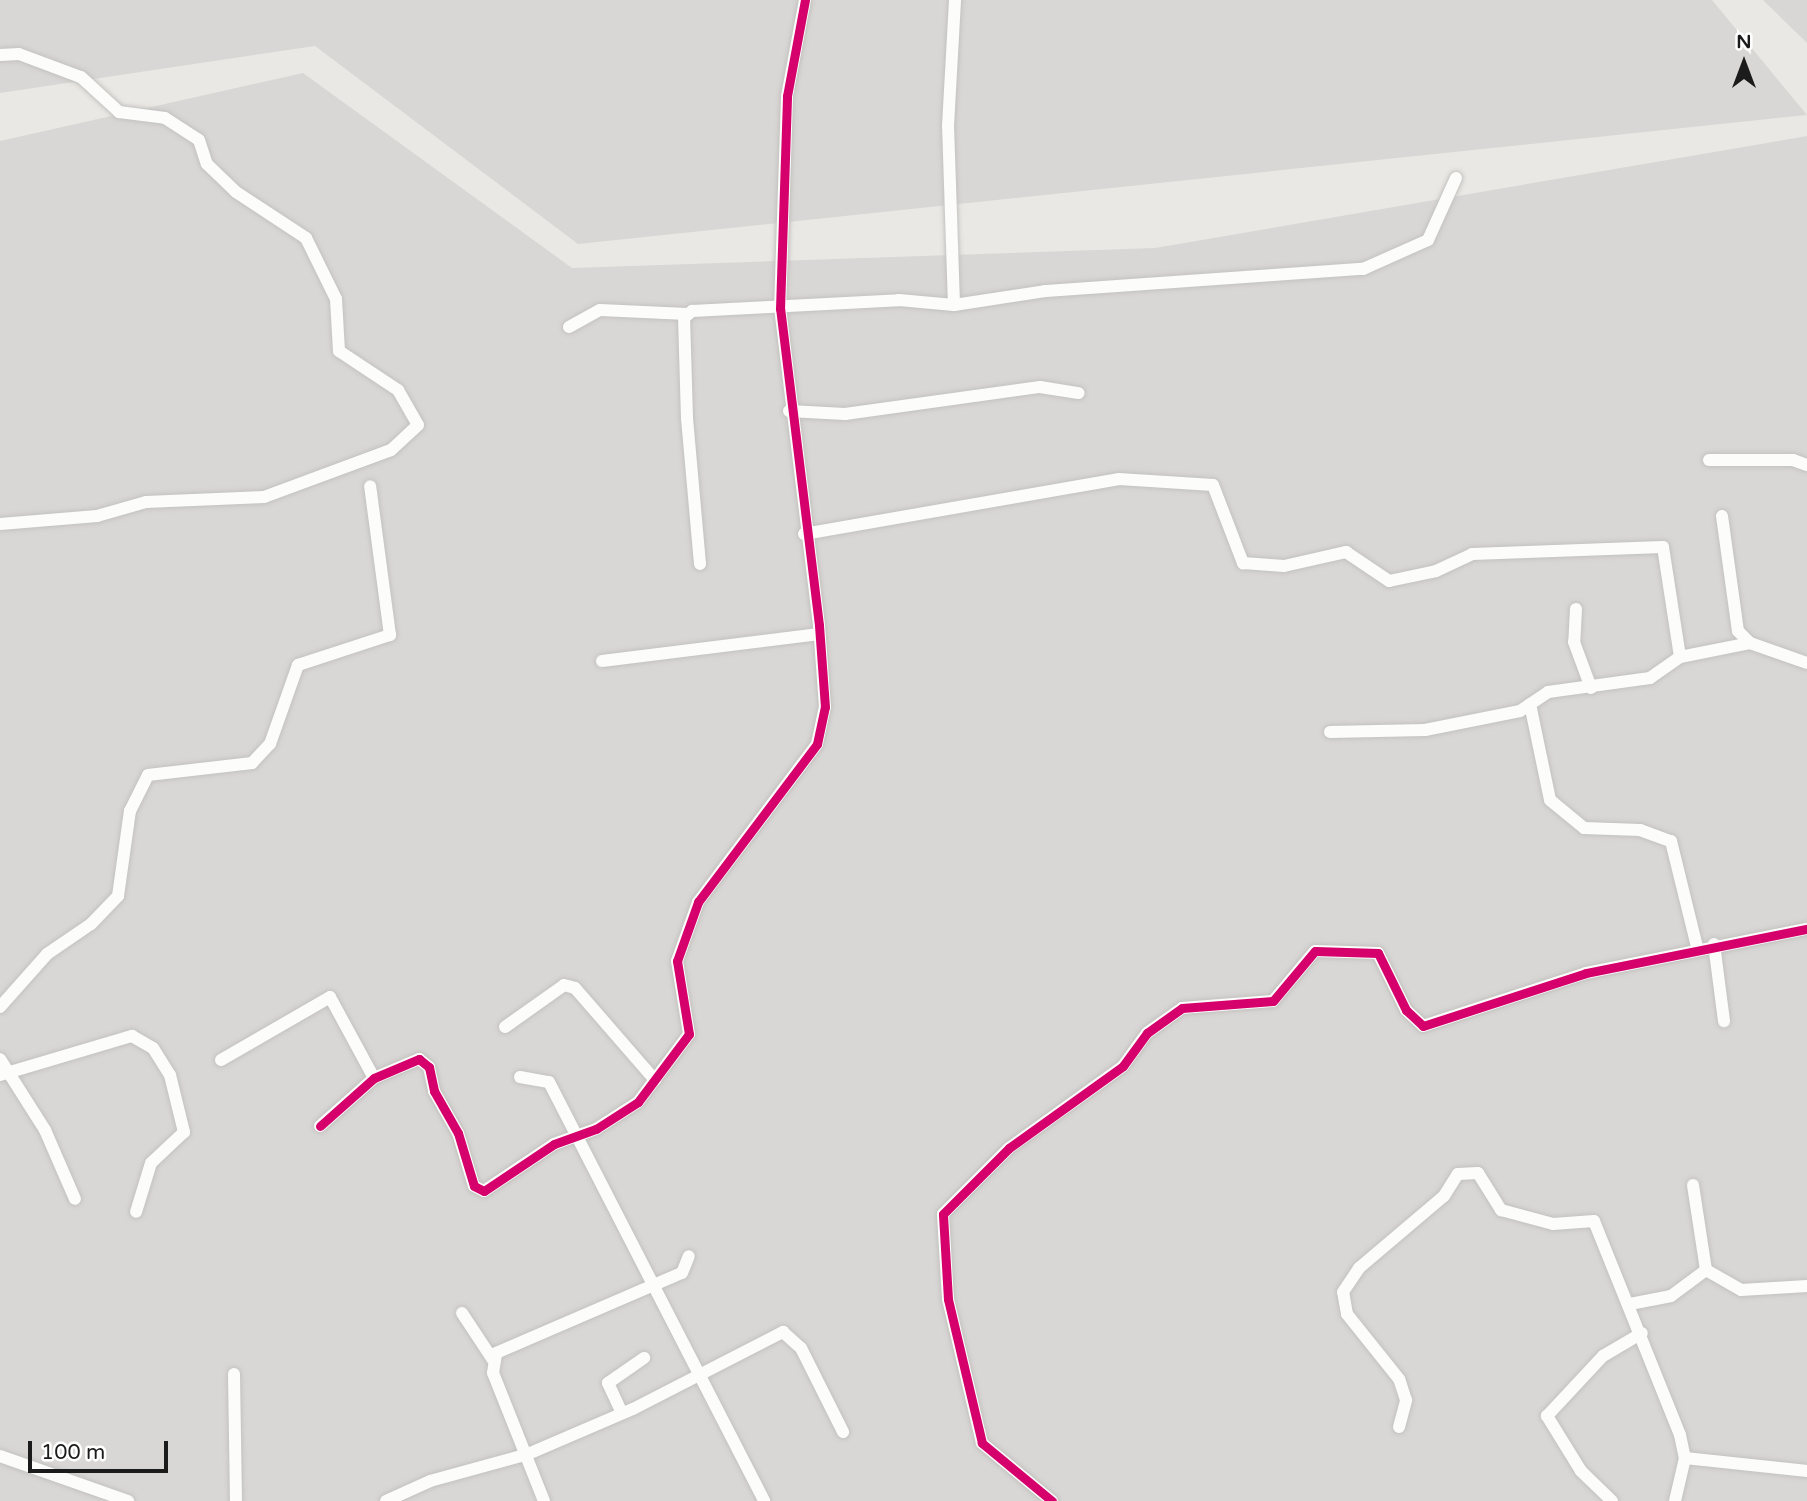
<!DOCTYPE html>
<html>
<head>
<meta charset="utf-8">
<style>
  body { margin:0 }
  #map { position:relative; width:1807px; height:1501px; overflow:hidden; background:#eae8e4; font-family:"Varela Round",sans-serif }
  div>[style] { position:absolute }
  .residential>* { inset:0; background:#d9d7d5 }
  .roads { filter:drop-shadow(0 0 2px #c2c2c0) drop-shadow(0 0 2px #c2c2c0) }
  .minor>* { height:12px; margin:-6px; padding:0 6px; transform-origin:6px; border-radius:6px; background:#fcfcfb }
  .cycleway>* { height:9px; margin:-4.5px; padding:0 4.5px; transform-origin:4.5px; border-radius:4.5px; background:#d6006c }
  span { translate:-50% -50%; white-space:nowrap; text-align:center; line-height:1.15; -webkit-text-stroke:5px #fff; paint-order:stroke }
  .north { position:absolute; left:1709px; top:28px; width:70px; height:70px; -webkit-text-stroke:5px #fff; paint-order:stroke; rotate:0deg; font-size:19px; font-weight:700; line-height:28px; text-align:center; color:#1b1b1b }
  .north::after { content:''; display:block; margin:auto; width:24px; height:32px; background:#1b1b1b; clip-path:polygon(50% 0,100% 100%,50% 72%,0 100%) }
  .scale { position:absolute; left:28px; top:1441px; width:140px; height:32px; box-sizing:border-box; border:4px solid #1b1b1b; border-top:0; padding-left:9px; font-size:21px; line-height:24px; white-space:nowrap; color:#1b1b1b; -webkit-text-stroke:5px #fff; paint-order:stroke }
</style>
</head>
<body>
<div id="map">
  <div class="residential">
    <div style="clip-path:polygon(0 0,1712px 0,1807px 115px,578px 244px,315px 46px,0 93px)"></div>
    <div style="clip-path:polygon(1763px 0,1807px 0,1807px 43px)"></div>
    <div style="clip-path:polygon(303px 73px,572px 268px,1155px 248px,1807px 136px,1807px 1501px,0 1501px,0 141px)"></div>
  </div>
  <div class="roads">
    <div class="minor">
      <div style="left:0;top:55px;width:19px;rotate:-3deg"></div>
      <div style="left:19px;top:54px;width:66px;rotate:20.4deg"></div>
      <div style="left:81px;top:77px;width:52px;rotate:42.6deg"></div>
      <div style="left:119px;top:112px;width:46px;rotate:7.4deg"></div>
      <div style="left:165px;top:118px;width:40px;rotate:32.9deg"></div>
      <div style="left:199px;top:140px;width:25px;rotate:72deg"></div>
      <div style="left:207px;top:164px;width:40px;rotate:44deg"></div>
      <div style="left:236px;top:192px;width:84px;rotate:33.3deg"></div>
      <div style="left:306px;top:238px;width:68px;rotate:63.8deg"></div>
      <div style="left:336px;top:299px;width:52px;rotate:86.7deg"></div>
      <div style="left:339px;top:351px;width:71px;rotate:33.5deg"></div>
      <div style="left:398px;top:390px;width:40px;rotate:60.3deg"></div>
      <div style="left:418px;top:425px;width:37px;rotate:137deg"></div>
      <div style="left:391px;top:450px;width:135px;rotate:159.7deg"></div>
      <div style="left:264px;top:497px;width:118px;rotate:177.6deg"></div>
      <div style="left:146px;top:502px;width:51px;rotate:164.1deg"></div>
      <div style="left:97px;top:516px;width:97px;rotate:175.3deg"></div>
      <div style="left:954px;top:305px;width:179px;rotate:-91.9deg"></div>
      <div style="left:948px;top:126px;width:126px;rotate:-86.8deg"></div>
      <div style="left:569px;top:327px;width:35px;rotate:-29deg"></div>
      <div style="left:600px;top:310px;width:87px;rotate:2.6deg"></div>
      <div style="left:789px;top:411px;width:56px;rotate:3.1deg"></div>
      <div style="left:845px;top:414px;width:197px;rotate:-7.9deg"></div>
      <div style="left:1040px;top:387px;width:39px;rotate:9deg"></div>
      <div style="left:1709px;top:460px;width:84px"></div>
      <div style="left:1793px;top:460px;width:15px;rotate:20deg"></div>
      <div style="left:1722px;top:516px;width:116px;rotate:82.1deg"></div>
      <div style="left:1738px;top:631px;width:17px;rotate:45deg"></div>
      <div style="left:1750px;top:643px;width:60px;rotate:19.3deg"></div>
      <div style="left:804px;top:534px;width:320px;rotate:-9.9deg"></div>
      <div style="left:1119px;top:479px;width:94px;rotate:3.7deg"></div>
      <div style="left:1213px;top:485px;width:84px;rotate:69deg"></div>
      <div style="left:1243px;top:563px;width:41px;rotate:4.2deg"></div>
      <div style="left:1284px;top:566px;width:64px;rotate:-12.7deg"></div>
      <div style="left:1346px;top:552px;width:52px;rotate:34deg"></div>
      <div style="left:1389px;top:581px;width:48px;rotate:-12deg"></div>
      <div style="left:1436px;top:571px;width:40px;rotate:-25deg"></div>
      <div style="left:1472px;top:554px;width:191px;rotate:-2.1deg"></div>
      <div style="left:1663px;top:547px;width:111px;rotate:81.2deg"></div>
      <div style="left:700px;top:564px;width:147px;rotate:-95.1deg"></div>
      <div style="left:687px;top:418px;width:100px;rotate:-91.7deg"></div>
      <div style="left:684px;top:318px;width:11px;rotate:-41deg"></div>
      <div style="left:692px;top:311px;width:207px;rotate:-3deg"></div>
      <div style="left:899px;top:300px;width:55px;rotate:5.2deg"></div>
      <div style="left:954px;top:305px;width:92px;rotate:-8.7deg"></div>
      <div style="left:1045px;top:291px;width:319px;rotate:-4deg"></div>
      <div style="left:1363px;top:269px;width:71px;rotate:-24deg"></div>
      <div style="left:1428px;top:240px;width:68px;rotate:-65.7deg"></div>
      <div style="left:1576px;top:609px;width:33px;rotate:93deg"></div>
      <div style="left:1574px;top:642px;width:49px;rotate:69.7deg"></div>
      <div style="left:602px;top:661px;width:219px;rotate:-7.1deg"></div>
      <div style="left:1530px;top:704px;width:98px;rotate:78.2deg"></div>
      <div style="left:1550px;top:800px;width:44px;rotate:39.5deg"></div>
      <div style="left:1584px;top:828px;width:56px;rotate:2deg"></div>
      <div style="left:1640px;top:830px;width:33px;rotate:20deg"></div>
      <div style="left:1671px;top:841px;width:109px;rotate:76.2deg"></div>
      <div style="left:1330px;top:732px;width:95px;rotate:-1.2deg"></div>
      <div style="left:1425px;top:730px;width:97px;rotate:-11.3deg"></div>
      <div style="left:1520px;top:711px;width:34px;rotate:-34deg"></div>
      <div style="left:1548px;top:692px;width:103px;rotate:-7.8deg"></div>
      <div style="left:1650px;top:678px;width:37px;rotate:-35deg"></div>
      <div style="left:1680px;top:657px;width:71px;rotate:-11.3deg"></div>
      <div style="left:1714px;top:944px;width:78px;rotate:82.6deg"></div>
      <div style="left:0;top:1007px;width:71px;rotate:-48.4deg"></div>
      <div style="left:47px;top:954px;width:53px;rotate:-34.3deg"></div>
      <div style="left:91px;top:924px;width:39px;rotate:-46deg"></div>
      <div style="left:118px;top:896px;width:86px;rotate:-82deg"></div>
      <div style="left:130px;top:811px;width:40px;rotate:-63.4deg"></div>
      <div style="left:148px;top:775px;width:105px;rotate:-6.6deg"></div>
      <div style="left:252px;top:763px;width:26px;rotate:-47deg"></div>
      <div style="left:270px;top:744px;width:84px;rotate:-70.5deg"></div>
      <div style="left:298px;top:665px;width:97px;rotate:-18.1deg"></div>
      <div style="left:390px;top:635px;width:150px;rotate:-97.6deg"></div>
      <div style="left:505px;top:1027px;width:72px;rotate:-35.4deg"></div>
      <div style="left:564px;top:985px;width:11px;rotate:15deg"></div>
      <div style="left:575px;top:988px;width:122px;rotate:49deg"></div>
      <div style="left:0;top:1059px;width:84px;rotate:57.6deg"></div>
      <div style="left:45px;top:1130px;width:75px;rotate:66.5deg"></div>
      <div style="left:221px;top:1060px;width:126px;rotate:-30deg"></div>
      <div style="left:330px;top:997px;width:92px;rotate:61.5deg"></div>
      <div style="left:0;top:1075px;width:138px;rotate:-16.5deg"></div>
      <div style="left:132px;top:1036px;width:24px;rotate:30deg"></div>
      <div style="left:153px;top:1048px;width:32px;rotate:58deg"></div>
      <div style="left:170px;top:1075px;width:59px;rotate:76.2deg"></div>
      <div style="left:184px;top:1132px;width:45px;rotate:136.8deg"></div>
      <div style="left:151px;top:1163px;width:51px;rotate:107deg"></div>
      <div style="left:520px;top:1077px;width:29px;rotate:10deg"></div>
      <div style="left:549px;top:1082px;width:471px;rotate:62.8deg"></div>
      <div style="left:320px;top:1126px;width:72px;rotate:-41.6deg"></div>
      <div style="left:374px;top:1078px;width:49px;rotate:-22.9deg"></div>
      <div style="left:419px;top:1059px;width:13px;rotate:39deg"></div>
      <div style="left:429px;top:1067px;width:25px;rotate:78deg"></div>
      <div style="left:434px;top:1091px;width:48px;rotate:60.3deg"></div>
      <div style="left:458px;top:1133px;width:55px;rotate:73.2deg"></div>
      <div style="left:474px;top:1186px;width:11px;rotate:27deg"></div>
      <div style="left:484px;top:1191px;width:84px;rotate:-33.9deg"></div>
      <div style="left:554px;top:1144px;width:45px;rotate:-19.7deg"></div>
      <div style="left:596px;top:1129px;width:50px;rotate:-32.7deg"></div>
      <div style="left:638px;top:1102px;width:85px;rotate:-53.1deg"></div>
      <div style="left:689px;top:1034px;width:74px;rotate:-99.3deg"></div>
      <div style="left:677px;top:961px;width:63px;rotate:-70.4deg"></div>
      <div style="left:698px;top:902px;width:198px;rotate:-53deg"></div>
      <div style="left:817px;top:744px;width:38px;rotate:-78deg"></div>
      <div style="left:825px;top:707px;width:82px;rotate:-94.2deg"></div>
      <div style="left:819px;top:625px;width:318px;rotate:-97deg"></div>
      <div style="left:780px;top:309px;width:213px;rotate:-88.1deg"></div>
      <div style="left:787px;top:96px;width:98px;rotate:-79.4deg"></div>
      <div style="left:1706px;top:1270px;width:40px;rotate:29.7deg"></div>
      <div style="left:1741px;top:1290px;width:66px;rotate:-3.5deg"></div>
      <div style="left:1630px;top:1304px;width:42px;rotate:-11deg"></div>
      <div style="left:1671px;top:1296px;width:44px;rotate:-36.6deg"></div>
      <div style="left:1706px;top:1270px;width:86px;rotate:-98.7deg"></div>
      <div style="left:462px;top:1313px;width:56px;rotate:56.6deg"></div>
      <div style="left:234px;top:1374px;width:127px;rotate:89.1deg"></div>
      <div style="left:621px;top:1411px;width:31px;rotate:-115deg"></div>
      <div style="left:608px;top:1383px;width:44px;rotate:-34.8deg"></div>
      <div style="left:1399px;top:1427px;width:28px;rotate:-75deg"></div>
      <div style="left:1406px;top:1400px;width:22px;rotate:-108deg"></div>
      <div style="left:1399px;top:1379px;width:83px;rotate:-128.7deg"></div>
      <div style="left:1347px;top:1314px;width:22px;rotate:-100deg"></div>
      <div style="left:1343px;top:1292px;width:29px;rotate:-56deg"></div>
      <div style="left:1359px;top:1268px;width:111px;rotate:-40.3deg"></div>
      <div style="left:1444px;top:1196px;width:26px;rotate:-58deg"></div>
      <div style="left:1458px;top:1174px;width:20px;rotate:-3deg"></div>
      <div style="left:1478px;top:1173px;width:44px;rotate:58.1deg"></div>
      <div style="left:1501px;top:1210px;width:54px;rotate:15.1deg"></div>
      <div style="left:1553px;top:1224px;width:41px;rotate:-4.2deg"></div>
      <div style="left:1594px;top:1221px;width:231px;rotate:68.1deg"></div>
      <div style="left:1680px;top:1435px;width:24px;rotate:78deg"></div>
      <div style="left:1685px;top:1458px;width:44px;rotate:103.1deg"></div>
      <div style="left:0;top:1456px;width:136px;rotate:19.4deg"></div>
      <div style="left:1685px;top:1458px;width:123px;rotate:6.1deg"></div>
      <div style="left:386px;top:1501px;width:48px;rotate:-24.4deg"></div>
      <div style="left:430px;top:1481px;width:102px;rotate:-15.4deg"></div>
      <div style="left:528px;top:1454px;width:114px;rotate:-23.2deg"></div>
      <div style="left:633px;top:1409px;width:169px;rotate:-27.2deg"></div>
      <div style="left:783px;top:1332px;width:24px;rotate:42deg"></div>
      <div style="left:801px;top:1348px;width:94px;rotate:63.4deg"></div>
      <div style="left:544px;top:1501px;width:138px;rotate:-111.7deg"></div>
      <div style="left:493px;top:1373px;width:20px;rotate:-81deg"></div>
      <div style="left:496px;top:1353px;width:202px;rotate:-23.3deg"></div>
      <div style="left:682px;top:1273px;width:18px;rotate:-68deg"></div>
      <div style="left:1052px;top:1501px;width:91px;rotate:-140.4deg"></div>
      <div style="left:982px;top:1443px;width:148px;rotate:-103.3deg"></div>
      <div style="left:948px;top:1299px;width:85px;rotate:-93.4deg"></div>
      <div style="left:943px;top:1214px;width:93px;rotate:-45deg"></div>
      <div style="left:1009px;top:1148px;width:140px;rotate:-35.7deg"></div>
      <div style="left:1123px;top:1066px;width:41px;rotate:-54deg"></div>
      <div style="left:1147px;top:1033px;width:43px;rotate:-35.5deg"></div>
      <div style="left:1182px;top:1008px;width:91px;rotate:-4.4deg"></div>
      <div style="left:1273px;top:1001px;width:65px;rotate:-50deg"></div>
      <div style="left:1315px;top:951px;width:63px;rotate:1.8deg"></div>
      <div style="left:1378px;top:953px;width:64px;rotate:63.8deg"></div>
      <div style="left:1406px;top:1010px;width:23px;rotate:43deg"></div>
      <div style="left:1423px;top:1026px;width:171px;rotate:-18deg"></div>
      <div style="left:1586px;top:973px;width:225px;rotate:-11.3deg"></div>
      <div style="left:1612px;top:1501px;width:43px;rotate:-135.9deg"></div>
      <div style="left:1581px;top:1471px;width:65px;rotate:-121.7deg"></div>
      <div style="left:1547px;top:1416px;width:82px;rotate:-47deg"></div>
      <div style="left:1603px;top:1356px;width:45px;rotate:-30.5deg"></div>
    </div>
  </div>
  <div class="cycleway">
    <div style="left:320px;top:1126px;width:72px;rotate:-41.6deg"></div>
    <div style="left:374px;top:1078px;width:49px;rotate:-22.9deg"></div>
    <div style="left:419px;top:1059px;width:13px;rotate:39deg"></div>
    <div style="left:429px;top:1067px;width:25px;rotate:78deg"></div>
    <div style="left:434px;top:1091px;width:48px;rotate:60.3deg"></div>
    <div style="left:458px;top:1133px;width:55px;rotate:73.2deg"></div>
    <div style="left:474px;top:1186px;width:11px;rotate:27deg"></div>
    <div style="left:484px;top:1191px;width:84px;rotate:-33.9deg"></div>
    <div style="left:554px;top:1144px;width:45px;rotate:-19.7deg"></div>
    <div style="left:596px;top:1129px;width:50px;rotate:-32.7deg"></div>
    <div style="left:638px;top:1102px;width:85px;rotate:-53.1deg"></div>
    <div style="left:689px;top:1034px;width:74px;rotate:-99.3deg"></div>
    <div style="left:677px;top:961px;width:63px;rotate:-70.4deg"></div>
    <div style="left:698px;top:902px;width:198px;rotate:-53deg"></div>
    <div style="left:817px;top:744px;width:38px;rotate:-78deg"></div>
    <div style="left:825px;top:707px;width:82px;rotate:-94.2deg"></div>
    <div style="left:819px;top:625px;width:318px;rotate:-97deg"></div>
    <div style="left:780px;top:309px;width:213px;rotate:-88.1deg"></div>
    <div style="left:787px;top:96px;width:98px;rotate:-79.4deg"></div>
    <div style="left:1052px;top:1501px;width:91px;rotate:-140.4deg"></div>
    <div style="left:982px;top:1443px;width:148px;rotate:-103.3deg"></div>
    <div style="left:948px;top:1299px;width:85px;rotate:-93.4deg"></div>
    <div style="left:943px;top:1214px;width:93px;rotate:-45deg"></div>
    <div style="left:1009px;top:1148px;width:140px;rotate:-35.7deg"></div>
    <div style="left:1123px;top:1066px;width:41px;rotate:-54deg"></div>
    <div style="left:1147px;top:1033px;width:43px;rotate:-35.5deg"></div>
    <div style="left:1182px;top:1008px;width:91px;rotate:-4.4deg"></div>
    <div style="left:1273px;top:1001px;width:65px;rotate:-50deg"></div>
    <div style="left:1315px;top:951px;width:63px;rotate:1.8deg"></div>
    <div style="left:1378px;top:953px;width:64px;rotate:63.8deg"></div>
    <div style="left:1406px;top:1010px;width:23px;rotate:43deg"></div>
    <div style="left:1423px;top:1026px;width:171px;rotate:-18deg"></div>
    <div style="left:1586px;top:973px;width:225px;rotate:-11.3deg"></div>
  </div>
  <div class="north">N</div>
  <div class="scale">100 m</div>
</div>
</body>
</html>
